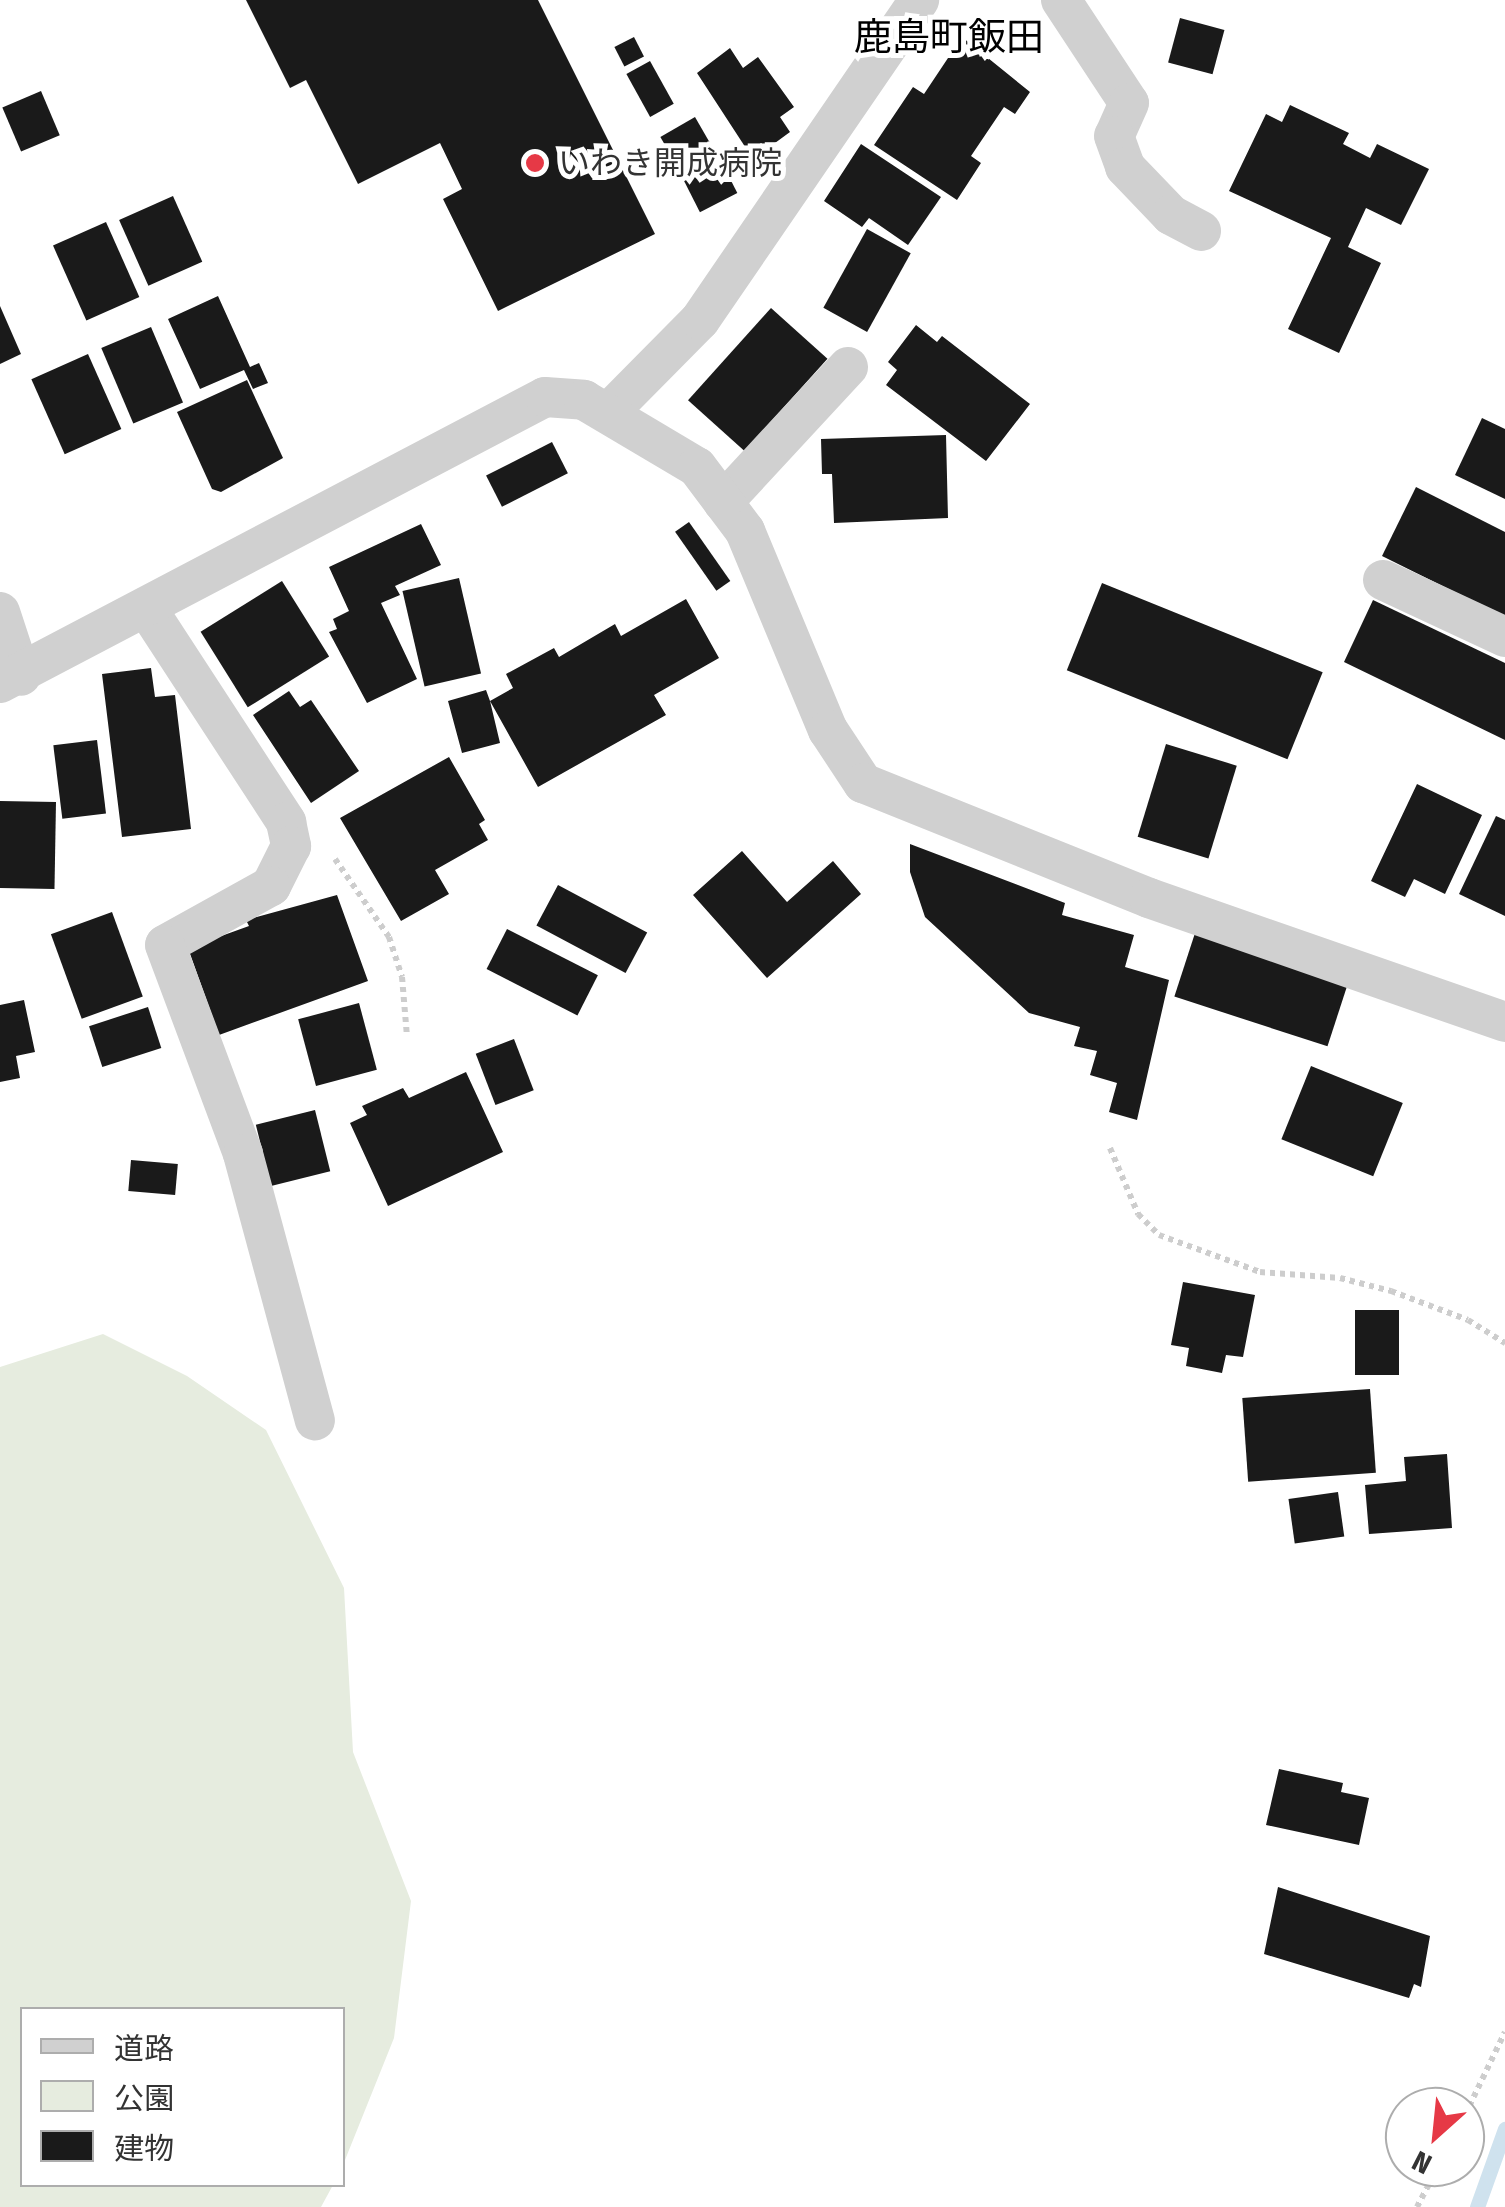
<!DOCTYPE html>
<html>
<head>
<meta charset="utf-8">
<style>
  body { margin:0 }
  #map { position:relative; width:1505px; height:2207px; overflow:hidden; background:#fff; font-family:"Fira Sans Condensed","Noto Sans JP",sans-serif }
  div>[style] { position:absolute }
  .green>* { inset:0; background:#e6ecdf }
  .stream>* { height:15px; margin:-7.5px; padding:0 7.5px; transform-origin:7.5px; border-radius:7.5px; background:#cfe2ee }
  .building>* { inset:0; background:#1a1a1a; transform-origin:0 0 }
  .path>* { height:6px; margin-top:-3px; transform-origin:0; background:repeating-linear-gradient(90deg,#cdcdcd 0 5px,transparent 0 10px) }
  .street>* { height:40px; margin:-20px; padding:0 20px; transform-origin:20px; border-radius:20px; background:#d0d0d0 }
  .dots>* { width:28px; height:28px; translate:-50% -50%; box-sizing:border-box; border:5px solid #fff; border-radius:50% }
  span { translate:-50% -50%; white-space:nowrap; text-align:center; line-height:1.15; -webkit-text-stroke:10px #fff; paint-order:stroke }
  .poi-label { font-size:32px; color:#333 }
  .left { translate:0 -50%; text-align:left }
  .quarter-label { font-size:38px; color:#000 }
  .legend { position:absolute; left:20px; top:2007px; width:325px; height:180px; box-sizing:border-box; background:#fff; border:2px solid #adadad; margin:0; padding:12px 18px; list-style:none; font-size:30px; color:#333 }
  .legend li { display:flex; align-items:center; gap:20px; height:50px }
  .legend b { width:50px; border:2px solid #adadad }
  .north { position:absolute; left:1385px; top:2087px; width:100px; height:100px; box-sizing:border-box; background:#fff; border:2px solid #adadad; border-radius:50%; rotate:207deg; font-size:28px; font-weight:700; line-height:40px; text-align:center; color:#333 }
  .north::after { content:''; display:block; margin:auto; width:35px; height:45px; background:#e63946; clip-path:polygon(50% 0,100% 100%,50% 72%,0 100%) }
</style>
</head>
<body>
<div id="map">
  <div class="green">
    <div style="clip-path:polygon(103px 1334px,187px 1376px,266px 1430px,344px 1588px,353px 1752px,411px 1901px,394px 2038px,343px 2165px,342px 2010px,22px 2010px,22px 2184px,333px 2185px,321px 2207px,0 2207px,0 1367px)"></div>
  </div>
  <div class="stream">
    <div style="left:1477px;top:2207px;width:83px;rotate:-70.3deg"></div>
  </div>
  <div class="building">
    <div style="clip-path:polygon(246px 0,538px 0,655px 234px,498px 311px,443px 199px,462px 189px,440px 143px,358px 184px,306px 80px,290px 88px)"></div>
    <div style="left:1180px;top:18px;width:46px;height:46px;rotate:15deg"></div>
    <div style="left:634px;top:37px;width:22px;height:22px;rotate:63deg"></div>
    <div style="clip-path:polygon(962px 37px,1030px 92px,1015px 114px,1004px 107px,971px 156px,981px 163px,957px 200px,874px 145px,913px 87px,924px 94px)"></div>
    <div style="clip-path:polygon(730px 48px,743px 68px,758px 57px,794px 107px,780px 117px,790px 132px,753px 159px,697px 73px)"></div>
    <div style="left:650px;top:61px;width:49px;height:27px;rotate:61deg"></div>
    <div style="left:41px;top:91px;width:48px;height:42px;rotate:67deg"></div>
    <div style="clip-path:polygon(1290px 105px,1349px 133px,1343px 144px,1370px 158px,1377px 144px,1429px 169px,1401px 225px,1366px 208px,1348px 247px,1381px 263px,1339px 353px,1288px 329px,1331px 238px,1229px 191px,1266px 114px,1282px 122px)"></div>
    <div style="left:695px;top:117px;width:40px;height:40px;rotate:60deg"></div>
    <div style="clip-path:polygon(861px 144px,941px 197px,908px 245px,869px 218px,862px 227px,824px 201px)"></div>
    <div style="left:721px;top:161px;width:36px;height:42px;rotate:63deg"></div>
    <div style="left:173px;top:196px;width:72px;height:59px;rotate:66deg"></div>
    <div style="left:106px;top:222px;width:82px;height:58px;rotate:66deg"></div>
    <div style="left:867px;top:229px;width:50px;height:90px;rotate:29deg"></div>
    <div style="clip-path:polygon(218px 296px,250px 367px,259px 363px,268px 383px,253px 389px,244px 370px,200px 389px,168px 319px)"></div>
    <div style="clip-path:polygon(0 306px,21px 354px,0 364px)"></div>
    <div style="left:771px;top:308px;width:76px;height:124px;rotate:42deg"></div>
    <div style="clip-path:polygon(916px 325px,937px 342px,942px 336px,1030px 404px,986px 461px,886px 385px,897px 370px,888px 362px)"></div>
    <div style="left:151px;top:327px;width:82px;height:54px;rotate:67deg"></div>
    <div style="left:88px;top:354px;width:82px;height:62px;rotate:66deg"></div>
    <div style="clip-path:polygon(247px 380px,283px 458px,221px 492px,212px 489px,177px 412px)"></div>
    <div style="clip-path:polygon(1482px 418px,1505px 429px,1505px 499px,1455px 475px)"></div>
    <div style="clip-path:polygon(946px 435px,948px 518px,834px 523px,832px 474px,822px 474px,821px 439px)"></div>
    <div style="left:552px;top:442px;width:35px;height:74px;rotate:63deg"></div>
    <div style="clip-path:polygon(1416px 487px,1505px 532px,1505px 617px,1382px 556px)"></div>
    <div style="left:689px;top:522px;width:72px;height:17px;rotate:55deg"></div>
    <div style="clip-path:polygon(421px 524px,441px 565px,395px 586px,400px 595px,381px 603px,417px 679px,367px 703px,329px 632px,337px 629px,333px 619px,349px 611px,329px 567px)"></div>
    <div style="left:459px;top:578px;width:98px;height:58px;rotate:77deg"></div>
    <div style="left:282px;top:581px;width:89px;height:96px;rotate:58deg"></div>
    <div style="left:1102px;top:583px;width:238px;height:94px;rotate:22deg"></div>
    <div style="clip-path:polygon(686px 599px,719px 658px,654px 695px,666px 715px,538px 787px,490px 701px,500px 743px,462px 753px,448px 701px,486px 690px,490px 701px,513px 688px,506px 674px,554px 648px,559px 657px,615px 624px,621px 636px)"></div>
    <div style="clip-path:polygon(1373px 600px,1505px 663px,1505px 740px,1344px 662px)"></div>
    <div style="clip-path:polygon(151px 668px,155px 697px,175px 695px,191px 829px,122px 837px,102px 674px)"></div>
    <div style="clip-path:polygon(289px 691px,300px 707px,311px 700px,359px 771px,311px 803px,253px 715px)"></div>
    <div style="left:97px;top:740px;width:74px;height:44px;rotate:83deg"></div>
    <div style="left:1166px;top:744px;width:74px;height:97px;rotate:17deg"></div>
    <div style="clip-path:polygon(449px 757px,485px 820px,479px 824px,488px 840px,435px 870px,449px 894px,401px 921px,340px 818px)"></div>
    <div style="clip-path:polygon(1417px 784px,1482px 815px,1445px 894px,1414px 879px,1405px 897px,1371px 881px)"></div>
    <div style="left:0;top:801px;width:56px;height:87px;rotate:1deg"></div>
    <div style="clip-path:polygon(1496px 816px,1505px 820px,1505px 916px,1459px 894px)"></div>
    <div style="clip-path:polygon(910px 844px,1065px 903px,1062px 915px,1134px 935px,1125px 967px,1169px 980px,1137px 1120px,1109px 1112px,1117px 1083px,1090px 1075px,1097px 1051px,1074px 1046px,1080px 1027px,1029px 1013px,925px 917px,910px 872px)"></div>
    <div style="clip-path:polygon(742px 851px,787px 902px,833px 861px,861px 894px,767px 978px,693px 895px)"></div>
    <div style="left:558px;top:885px;width:101px;height:46px;rotate:28deg"></div>
    <div style="clip-path:polygon(337px 895px,368px 981px,219px 1035px,188px 948px,249px 926px,246px 920px)"></div>
    <div style="left:112px;top:912px;width:90px;height:65px;rotate:70deg"></div>
    <div style="left:507px;top:929px;width:102px;height:45px;rotate:27deg"></div>
    <div style="left:1196px;top:930px;width:161px;height:70px;rotate:18deg"></div>
    <div style="clip-path:polygon(24px 1000px,35px 1052px,16px 1056px,20px 1078px,0 1082px,0 1005px)"></div>
    <div style="left:359px;top:1003px;width:69px;height:63px;rotate:75deg"></div>
    <div style="left:148px;top:1007px;width:43px;height:62px;rotate:72deg"></div>
    <div style="left:514px;top:1039px;width:55px;height:41px;rotate:69deg"></div>
    <div style="left:1311px;top:1066px;width:99px;height:79px;rotate:22deg"></div>
    <div style="clip-path:polygon(466px 1072px,503px 1152px,388px 1206px,350px 1123px,367px 1115px,362px 1106px,403px 1088px,409px 1098px)"></div>
    <div style="left:315px;top:1110px;width:63px;height:61px;rotate:76deg"></div>
    <div style="left:131px;top:1160px;width:47px;height:31px;rotate:5deg"></div>
    <div style="clip-path:polygon(1183px 1282px,1255px 1295px,1243px 1357px,1226px 1355px,1222px 1373px,1186px 1366px,1189px 1348px,1171px 1345px)"></div>
    <div style="left:1355px;top:1310px;width:44px;height:65px"></div>
    <div style="left:1370px;top:1389px;width:84px;height:128px;rotate:86deg"></div>
    <div style="clip-path:polygon(1447px 1454px,1452px 1528px,1369px 1534px,1365px 1485px,1406px 1481px,1404px 1457px)"></div>
    <div style="left:1338px;top:1492px;width:45px;height:50px;rotate:82deg"></div>
    <div style="clip-path:polygon(1279px 1769px,1343px 1783px,1341px 1792px,1369px 1798px,1359px 1845px,1266px 1825px)"></div>
    <div style="clip-path:polygon(1278px 1887px,1430px 1936px,1421px 1987px,1414px 1984px,1409px 1998px,1264px 1954px)"></div>
  </div>
  <div class="path">
    <div style="left:335px;top:859px;width:95px;rotate:55.3deg"></div>
    <div style="left:389px;top:937px;width:42px;rotate:72deg"></div>
    <div style="left:402px;top:977px;width:59px;rotate:85.2deg"></div>
    <div style="left:1110px;top:1148px;width:72px;rotate:67deg"></div>
    <div style="left:1138px;top:1214px;width:30px;rotate:45deg"></div>
    <div style="left:1159px;top:1235px;width:108px;rotate:20.1deg"></div>
    <div style="left:1260px;top:1272px;width:80px;rotate:4.3deg"></div>
    <div style="left:1340px;top:1278px;width:53px;rotate:14.3deg"></div>
    <div style="left:1391px;top:1291px;width:82px;rotate:20.6deg"></div>
    <div style="left:1468px;top:1320px;width:44px;rotate:31.9deg"></div>
    <div style="left:1465px;top:2115px;width:92px;rotate:-64.3deg"></div>
    <div style="left:1417px;top:2207px;width:45px;rotate:-62.3deg"></div>
  </div>
  <div class="street">
    <div style="left:1061px;top:0;width:123px;rotate:56.6deg"></div>
    <div style="left:1129px;top:103px;width:36px;rotate:114deg"></div>
    <div style="left:1114px;top:136px;width:33px;rotate:70deg"></div>
    <div style="left:1125px;top:167px;width:66px;rotate:46.2deg"></div>
    <div style="left:1171px;top:215px;width:34px;rotate:28deg"></div>
    <div style="left:609px;top:412px;width:129px;rotate:-45.3deg"></div>
    <div style="left:700px;top:320px;width:388px;rotate:-55.6deg"></div>
    <div style="left:723px;top:502px;width:184px;rotate:-47.2deg"></div>
    <div style="left:1383px;top:580px;width:135px;rotate:25deg"></div>
    <div style="left:146px;top:607px;width:257px;rotate:56.9deg"></div>
    <div style="left:286px;top:822px;width:25px;rotate:78deg"></div>
    <div style="left:291px;top:846px;width:45px;rotate:116.6deg"></div>
    <div style="left:271px;top:886px;width:121px;rotate:150.9deg"></div>
    <div style="left:165px;top:945px;width:223px;rotate:69.5deg"></div>
    <div style="left:243px;top:1154px;width:276px;rotate:74.9deg"></div>
    <div style="left:0;top:612px;width:67px;rotate:71.8deg"></div>
    <div style="left:0;top:683px;width:615px;rotate:-27.69deg"></div>
    <div style="left:545px;top:397px;width:39px;rotate:4deg"></div>
    <div style="left:584px;top:400px;width:131px;rotate:30.7deg"></div>
    <div style="left:697px;top:467px;width:80px;rotate:53.1deg"></div>
    <div style="left:745px;top:531px;width:216px;rotate:67.4deg"></div>
    <div style="left:828px;top:730px;width:64px;rotate:56.6deg"></div>
    <div style="left:863px;top:783px;width:308px;rotate:21.9deg"></div>
    <div style="left:1149px;top:898px;width:377px;rotate:19.2deg"></div>
  </div>
  <div class="dots">
    <div style="left:535px;top:163px;background:#e63946"></div>
  </div>
  <div class="poi-label">
    <span class="left" style="left:558px;top:163px">いわき開成病院</span>
  </div>
  <div class="quarter-label">
    <span style="left:949px;top:38px">鹿島町飯田</span>
  </div>
  <ul class="legend">
  <li><b style="height:12px;background:#d0d0d0"></b>道路</li>
  <li><b style="height:28px;background:#e6ecdf"></b>公園</li>
  <li><b style="height:28px;background:#1a1a1a"></b>建物</li>
  </ul>
  <div class="north">N</div>
</div>
</body>
</html>
